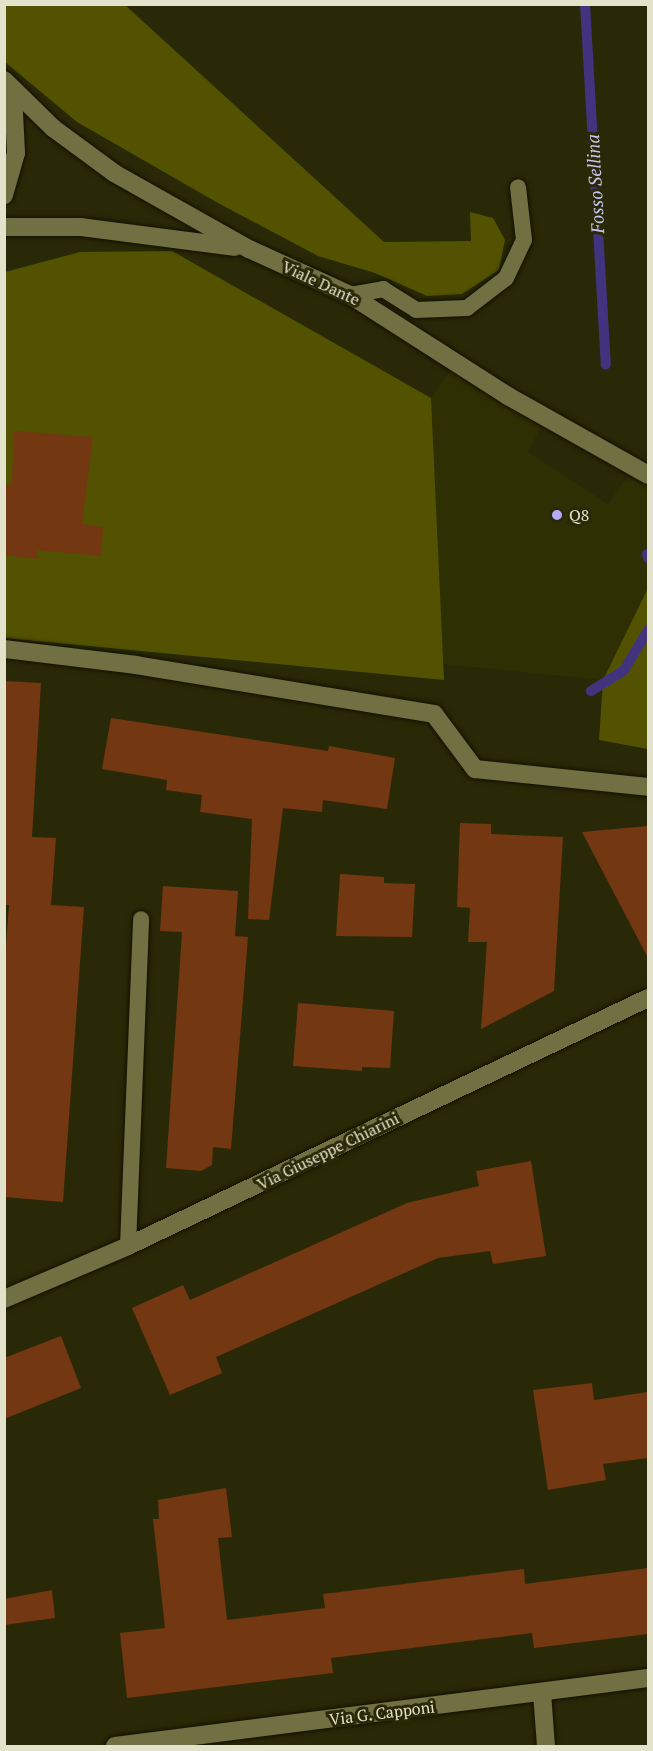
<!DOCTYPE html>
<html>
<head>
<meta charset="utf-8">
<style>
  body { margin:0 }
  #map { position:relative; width:653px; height:1751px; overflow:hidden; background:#2a2907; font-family:"PT Serif",serif }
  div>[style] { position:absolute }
  .built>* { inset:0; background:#2f2f04 }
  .green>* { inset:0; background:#535200 }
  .stream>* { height:10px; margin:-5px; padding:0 5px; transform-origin:5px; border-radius:5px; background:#42337e }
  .building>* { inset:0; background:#733711 }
  .roads { filter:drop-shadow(0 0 2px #121200) drop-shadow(0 0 2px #121200) }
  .lane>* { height:16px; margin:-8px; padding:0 8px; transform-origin:8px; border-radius:8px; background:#707043 }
  .street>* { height:18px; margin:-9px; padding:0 9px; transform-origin:9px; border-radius:9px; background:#707043 }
  .secondary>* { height:18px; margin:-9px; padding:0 9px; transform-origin:9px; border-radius:9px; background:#707043 }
  .dots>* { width:16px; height:16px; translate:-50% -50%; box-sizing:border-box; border:3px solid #2a2907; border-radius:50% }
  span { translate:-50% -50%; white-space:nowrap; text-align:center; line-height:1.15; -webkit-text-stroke:6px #2a2907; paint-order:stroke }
  .street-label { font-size:16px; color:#e3e3cb }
  .poi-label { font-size:16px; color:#e3e3cb }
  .left { translate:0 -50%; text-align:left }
  .water-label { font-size:18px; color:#c8c4f0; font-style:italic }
  .frame { position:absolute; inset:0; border:6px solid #e3e3cb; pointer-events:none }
</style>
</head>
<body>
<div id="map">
  <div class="built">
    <div style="clip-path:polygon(458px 361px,546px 418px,528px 452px,608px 504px,633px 469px,648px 475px,648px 588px,603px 680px,443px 664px,431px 398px)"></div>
  </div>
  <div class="green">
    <div style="clip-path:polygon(4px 5px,125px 5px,384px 242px,471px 241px,470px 212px,493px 218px,505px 240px,499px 270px,462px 294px,427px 296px,375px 273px,318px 256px,218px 203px,77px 122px,5px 62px)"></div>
    <div style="clip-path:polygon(172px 251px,431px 398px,444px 680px,5px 638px,5px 272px,80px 252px)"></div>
    <div style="clip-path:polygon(648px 588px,648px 749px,599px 740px,603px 680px)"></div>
  </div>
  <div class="stream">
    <div style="left:585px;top:4px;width:361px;rotate:86.7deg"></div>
    <div style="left:647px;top:554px;width:4px;rotate:76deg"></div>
    <div style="left:591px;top:691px;width:39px;rotate:-32deg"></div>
    <div style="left:624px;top:670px;width:47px;rotate:-59deg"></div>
  </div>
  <div class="building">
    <div style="clip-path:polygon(14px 431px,93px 437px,82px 524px,103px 527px,101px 556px,37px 550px,38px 559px,4px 555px,4px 486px,12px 484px)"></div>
    <div style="clip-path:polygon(4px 681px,41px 683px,32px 837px,56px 838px,51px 905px,84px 907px,63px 1202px,4px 1197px,4px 972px,9px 905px,4px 905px)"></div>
    <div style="clip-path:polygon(111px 718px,328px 751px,329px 746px,395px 758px,387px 809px,323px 800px,322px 812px,283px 808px,269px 920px,248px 919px,252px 819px,200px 812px,202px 795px,166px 790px,167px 780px,102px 769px)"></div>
    <div style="clip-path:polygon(460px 823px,491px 824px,491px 834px,563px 837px,554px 991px,481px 1029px,487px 942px,468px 942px,470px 908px,457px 907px)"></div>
    <div style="clip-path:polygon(648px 826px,648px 958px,582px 832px)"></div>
    <div style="clip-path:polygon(340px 874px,384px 877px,384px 883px,415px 884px,412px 937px,336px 936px)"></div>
    <div style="clip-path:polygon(163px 886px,238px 891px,235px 936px,248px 937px,231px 1149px,213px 1147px,212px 1165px,201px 1171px,166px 1168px,182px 932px,160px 931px)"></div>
    <div style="clip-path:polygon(298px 1003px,394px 1011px,390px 1068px,362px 1067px,362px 1071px,293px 1066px)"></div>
    <div style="clip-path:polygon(531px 1161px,546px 1256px,493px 1264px,490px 1251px,438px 1258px,216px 1357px,222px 1373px,170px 1395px,132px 1308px,183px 1285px,190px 1300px,407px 1203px,479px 1186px,476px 1171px)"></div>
    <div style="clip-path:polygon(61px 1336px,81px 1388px,4px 1419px,4px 1358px)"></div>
    <div style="clip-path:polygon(592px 1383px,594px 1400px,648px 1392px,648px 1458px,603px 1464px,606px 1480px,548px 1490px,533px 1390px)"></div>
    <div style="clip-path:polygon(226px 1488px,232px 1537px,218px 1538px,227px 1620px,325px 1608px,323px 1594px,340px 1592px,524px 1569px,525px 1584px,648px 1568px,648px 1634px,534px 1648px,532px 1633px,331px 1658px,333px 1673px,127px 1698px,120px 1633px,165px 1628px,153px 1519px,159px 1519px,158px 1500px)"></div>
    <div style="clip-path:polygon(52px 1590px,55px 1618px,4px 1625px,4px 1599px)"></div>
  </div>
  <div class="roads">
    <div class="lane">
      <div style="left:350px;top:295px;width:34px;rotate:-10deg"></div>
      <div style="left:383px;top:289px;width:39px;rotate:32deg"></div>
      <div style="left:416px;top:310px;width:51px;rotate:-2.2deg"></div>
      <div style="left:467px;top:308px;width:49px;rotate:-37.6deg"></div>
      <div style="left:506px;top:278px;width:42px;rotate:-64.7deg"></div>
      <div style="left:524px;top:240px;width:53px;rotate:-96.5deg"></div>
      <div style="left:128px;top:1246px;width:327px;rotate:-87.7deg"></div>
    </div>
    <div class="street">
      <div style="left:4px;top:649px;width:133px;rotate:6.9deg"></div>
      <div style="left:136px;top:665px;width:302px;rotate:9.3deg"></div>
      <div style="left:434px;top:714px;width:69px;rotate:53.3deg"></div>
      <div style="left:475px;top:769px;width:174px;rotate:5.9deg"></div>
      <div style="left:542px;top:1693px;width:53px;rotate:85.7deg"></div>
      <div style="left:115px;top:1746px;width:537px;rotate:-7.27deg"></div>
    </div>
    <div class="secondary">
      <div style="left:4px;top:80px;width:69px;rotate:44.4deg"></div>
      <div style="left:53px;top:128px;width:76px;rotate:36.4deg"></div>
      <div style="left:114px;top:173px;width:155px;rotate:29.4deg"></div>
      <div style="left:249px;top:249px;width:111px;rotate:24.5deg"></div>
      <div style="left:350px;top:295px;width:188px;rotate:32.6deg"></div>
      <div style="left:508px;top:396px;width:161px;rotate:29.4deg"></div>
      <div style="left:4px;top:88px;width:27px;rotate:68deg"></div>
      <div style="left:14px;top:113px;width:40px;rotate:87.1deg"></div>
      <div style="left:16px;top:153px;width:44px;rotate:105.9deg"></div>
      <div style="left:4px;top:227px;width:77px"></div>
      <div style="left:81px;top:227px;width:155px;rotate:7.4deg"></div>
      <div style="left:4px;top:1299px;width:135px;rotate:-23.1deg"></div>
      <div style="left:128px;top:1246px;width:576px;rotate:-25.5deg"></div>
    </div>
  </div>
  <div class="dots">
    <div style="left:557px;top:515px;background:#b5acf9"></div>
  </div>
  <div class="street-label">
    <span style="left:321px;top:283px;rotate:25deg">Viale Dante</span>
    <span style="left:328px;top:1151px;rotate:-26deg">Via Giuseppe Chiarini</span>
    <span style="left:382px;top:1713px;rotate:-7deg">Via G. Capponi</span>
  </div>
  <div class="poi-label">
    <span class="left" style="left:569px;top:515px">Q8</span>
  </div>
  <div class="water-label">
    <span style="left:595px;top:184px;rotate:-93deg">Fosso Sellina</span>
  </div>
  <div class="frame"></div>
</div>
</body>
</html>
